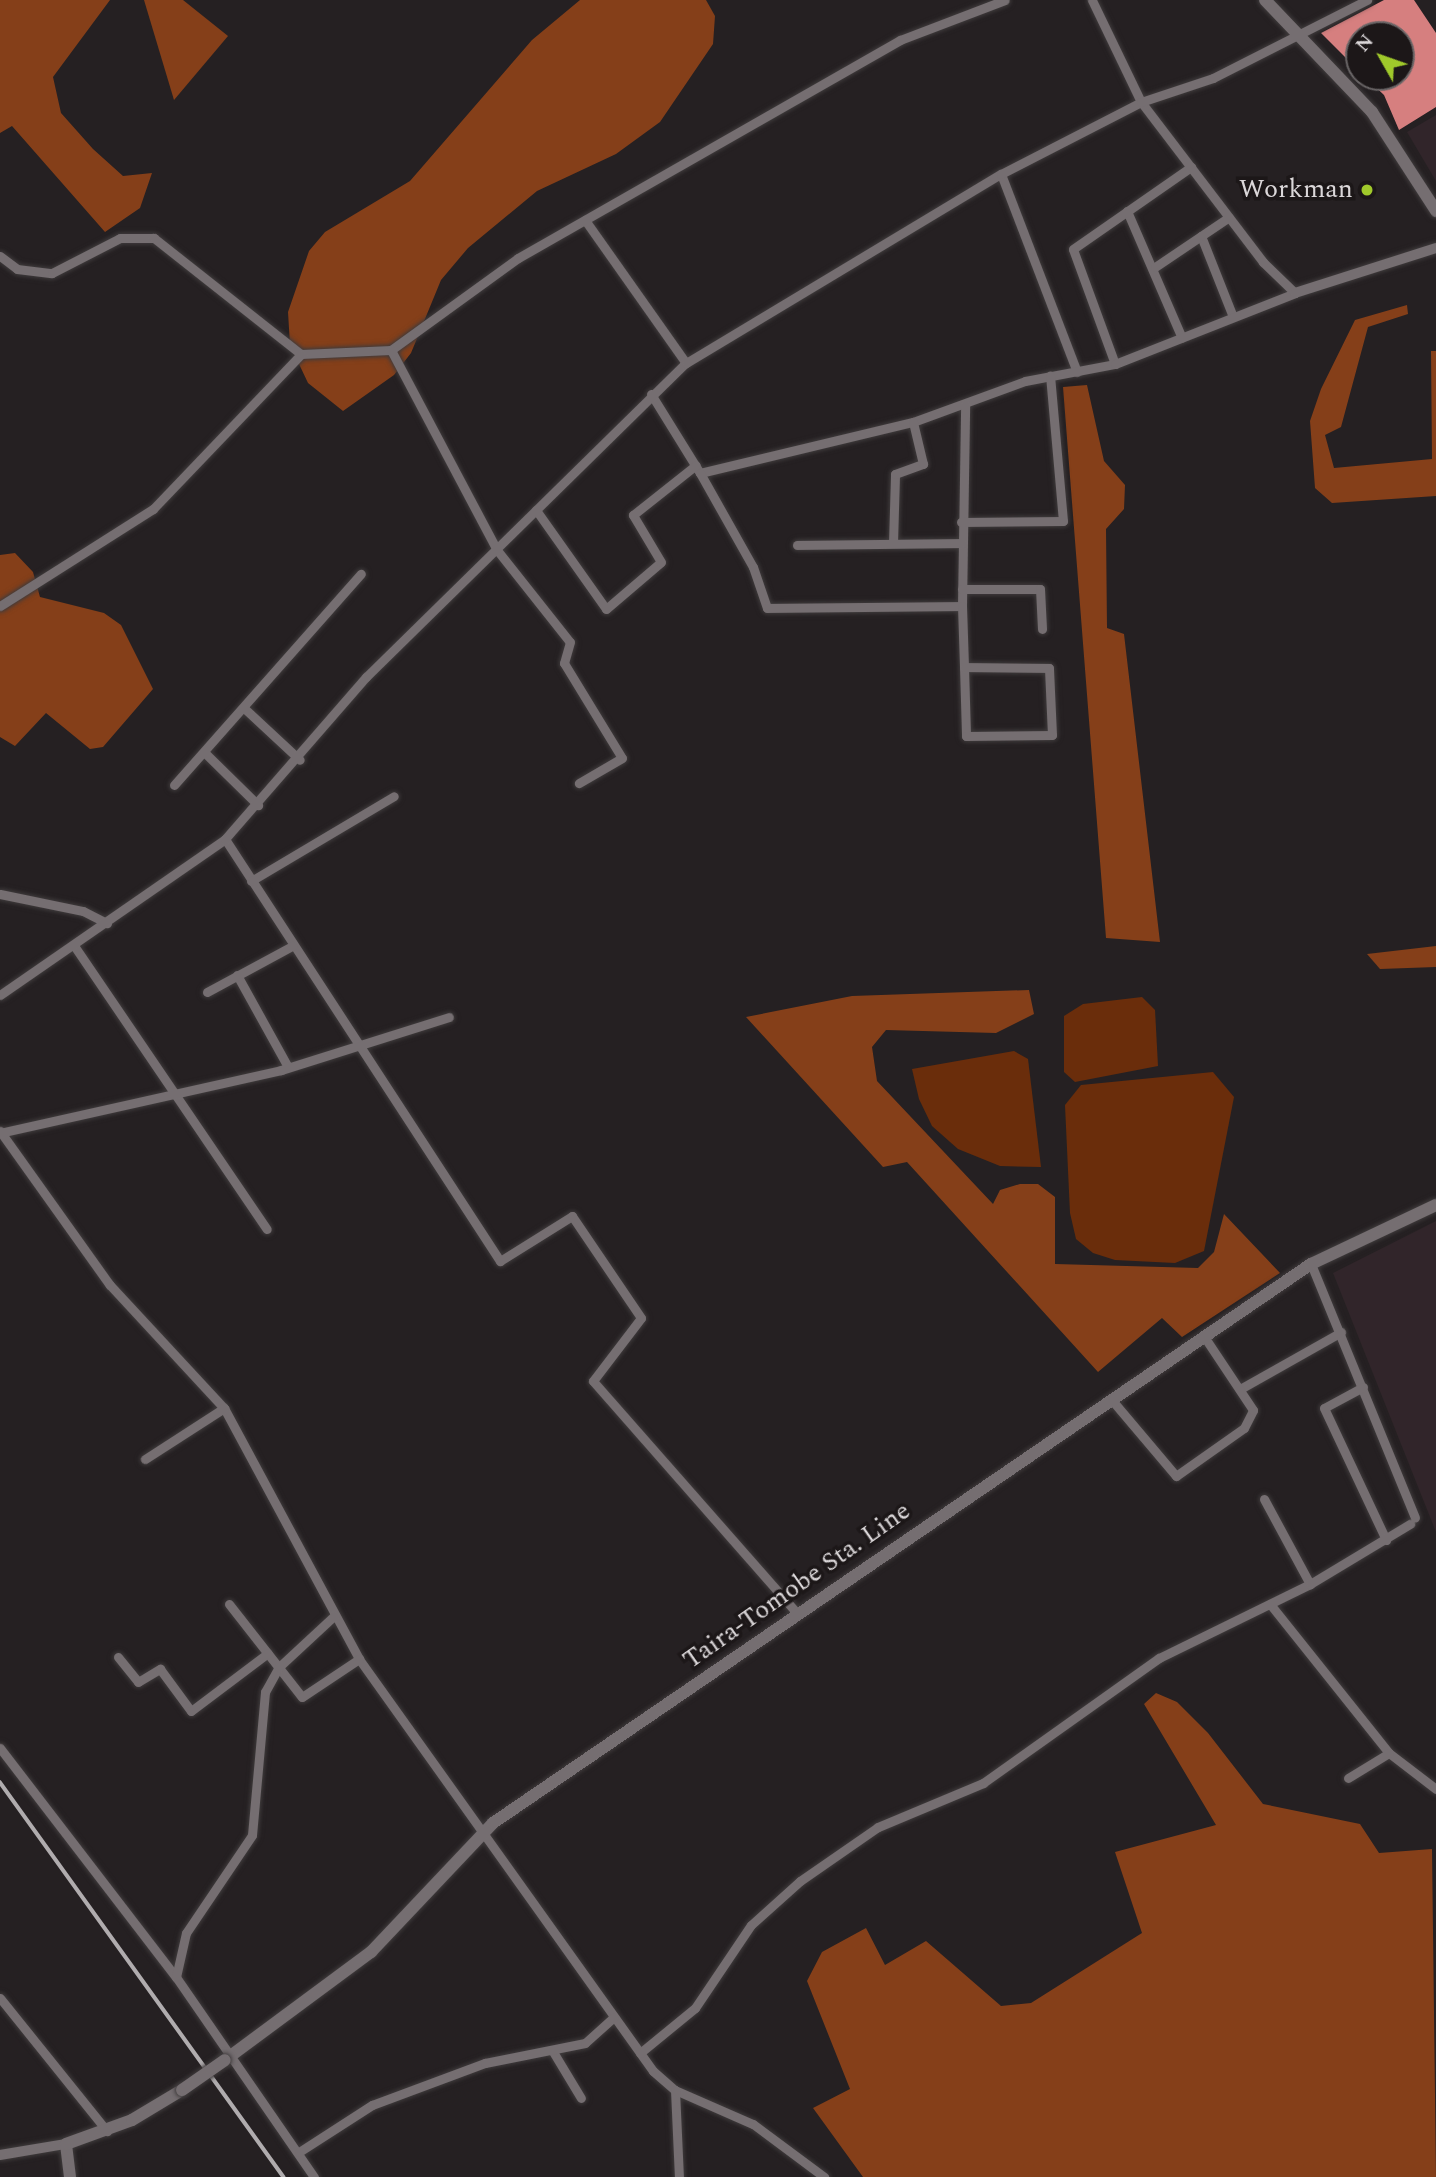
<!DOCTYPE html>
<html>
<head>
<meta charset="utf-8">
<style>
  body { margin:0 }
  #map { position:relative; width:1436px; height:2177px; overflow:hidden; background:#252022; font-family:Spectral,serif }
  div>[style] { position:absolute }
  .built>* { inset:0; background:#31252a }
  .green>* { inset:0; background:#6a2d0b }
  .forest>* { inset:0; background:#853f19 }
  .building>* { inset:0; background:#d67f7f }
  .roads { filter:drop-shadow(0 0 2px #3f3b3c) drop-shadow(0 0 2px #3f3b3c) }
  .minor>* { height:9px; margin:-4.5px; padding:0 4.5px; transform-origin:4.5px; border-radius:4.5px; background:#756e71 }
  .tertiary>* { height:10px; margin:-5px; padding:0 5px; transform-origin:5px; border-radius:5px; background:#756e71 }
  .secondary>* { height:12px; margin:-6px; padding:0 6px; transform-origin:6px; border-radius:6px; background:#756e71 }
  .rail>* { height:3.5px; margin:-1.75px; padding:0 1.75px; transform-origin:1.75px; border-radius:1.75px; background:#b0acae }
  .bridges { filter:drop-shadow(0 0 2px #3f3b3c) drop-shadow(0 0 2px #3f3b3c) }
  .secondary-bridge>* { height:12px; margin:-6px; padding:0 6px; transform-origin:6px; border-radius:6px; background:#756e71 }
  .dots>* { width:19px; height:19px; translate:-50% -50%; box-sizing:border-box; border:4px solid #1c1718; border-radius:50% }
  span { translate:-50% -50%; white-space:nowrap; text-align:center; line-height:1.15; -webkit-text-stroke:7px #1c1718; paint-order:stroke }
  .poi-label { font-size:26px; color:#dbd7d9 }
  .right { translate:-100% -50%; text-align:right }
  .street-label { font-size:26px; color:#dbd7d9 }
  .north { position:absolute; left:1345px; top:21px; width:70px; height:70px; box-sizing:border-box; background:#1c1718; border:2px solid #686465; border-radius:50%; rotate:310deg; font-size:19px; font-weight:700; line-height:28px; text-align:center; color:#dbd7d9 }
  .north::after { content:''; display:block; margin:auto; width:24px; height:32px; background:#a0c92b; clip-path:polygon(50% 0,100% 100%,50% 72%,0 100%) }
</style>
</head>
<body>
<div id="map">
  <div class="built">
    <div style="clip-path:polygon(1436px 115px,1436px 181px,1407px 132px)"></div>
    <div style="clip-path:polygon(1436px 1221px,1436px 1532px,1333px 1273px)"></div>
  </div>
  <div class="green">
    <div style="clip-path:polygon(1142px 997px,1155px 1010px,1158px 1066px,1075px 1082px,1064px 1072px,1064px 1016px,1083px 1004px)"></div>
    <div style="clip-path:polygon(1014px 1051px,1028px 1059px,1041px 1167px,1000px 1166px,958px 1149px,932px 1126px,919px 1099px,912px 1069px)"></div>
    <div style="clip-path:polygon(1213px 1072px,1234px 1097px,1204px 1251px,1175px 1263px,1115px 1260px,1093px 1253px,1076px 1239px,1070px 1213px,1065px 1105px,1081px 1085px)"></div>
  </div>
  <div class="forest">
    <div style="clip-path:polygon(0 0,110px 0,53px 77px,61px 113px,93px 149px,123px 176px,152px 173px,140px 208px,105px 232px,12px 126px,0 133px)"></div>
    <div style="clip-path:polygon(144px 0,183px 0,228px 36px,174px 100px)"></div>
    <div style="clip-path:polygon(580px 0,706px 0,715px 16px,713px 44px,660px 122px,616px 154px,537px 191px,468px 248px,441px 280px,411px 353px,394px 375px,343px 411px,308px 383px,290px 345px,288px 312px,309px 251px,325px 232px,410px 181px,532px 40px)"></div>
    <div style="clip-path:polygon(1407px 305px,1408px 314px,1368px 327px,1341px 427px,1325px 435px,1334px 468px,1432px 459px,1431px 351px,1436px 351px,1436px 496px,1332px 503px,1315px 488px,1310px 421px,1321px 389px,1355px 320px)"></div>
    <div style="clip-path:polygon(1087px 385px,1104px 461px,1125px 485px,1124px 509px,1106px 529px,1107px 628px,1124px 634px,1160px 942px,1106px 938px,1063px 387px)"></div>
    <div style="clip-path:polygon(15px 553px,33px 572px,40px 597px,104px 613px,121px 625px,153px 689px,103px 747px,90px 749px,46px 713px,15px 746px,0 737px,0 555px)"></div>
    <div style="clip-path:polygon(1436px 946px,1436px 967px,1380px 969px,1367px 954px)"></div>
    <div style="clip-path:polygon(1029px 990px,1034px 1014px,996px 1033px,886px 1030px,872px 1047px,877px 1081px,993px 1204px,1000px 1190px,1020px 1184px,1038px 1184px,1055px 1197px,1055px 1264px,1198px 1268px,1214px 1252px,1224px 1214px,1280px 1273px,1182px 1337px,1162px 1318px,1098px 1372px,907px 1162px,883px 1167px,746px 1017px,852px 996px)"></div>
    <div style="clip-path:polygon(1156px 1693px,1177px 1702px,1208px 1733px,1263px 1804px,1360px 1824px,1379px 1853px,1432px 1849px,1436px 2177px,863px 2177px,813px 2108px,850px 2089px,807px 1981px,822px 1952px,866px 1928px,885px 1965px,926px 1941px,1001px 2006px,1031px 2003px,1142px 1933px,1115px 1852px,1216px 1825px,1144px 1704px)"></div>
  </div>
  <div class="building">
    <div style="clip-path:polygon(1384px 0,1414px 0,1436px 33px,1436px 107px,1399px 130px,1384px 95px,1365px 77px,1401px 77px,1401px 35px,1359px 35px,1359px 71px,1321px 33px)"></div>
  </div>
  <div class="roads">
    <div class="minor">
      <div style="left:1001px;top:174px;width:212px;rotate:69deg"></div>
      <div style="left:1127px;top:211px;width:138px;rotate:66.6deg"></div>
      <div style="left:585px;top:220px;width:175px;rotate:54.8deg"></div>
      <div style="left:1201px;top:236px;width:87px;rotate:68.4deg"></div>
      <div style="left:0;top:256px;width:21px;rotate:37deg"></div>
      <div style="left:17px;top:269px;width:35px;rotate:7deg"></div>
      <div style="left:52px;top:273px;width:76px;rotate:-27.2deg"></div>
      <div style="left:120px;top:238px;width:34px"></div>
      <div style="left:154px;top:238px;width:187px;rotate:38.3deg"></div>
      <div style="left:301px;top:354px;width:90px;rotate:-2.5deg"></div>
      <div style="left:391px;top:350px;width:157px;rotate:-35.9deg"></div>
      <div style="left:518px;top:258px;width:440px;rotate:-29.7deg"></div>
      <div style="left:900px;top:40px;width:112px;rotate:-20.9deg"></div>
      <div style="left:1155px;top:267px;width:89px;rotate:-34deg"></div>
      <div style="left:391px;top:350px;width:226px;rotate:62.1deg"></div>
      <div style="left:497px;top:550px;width:117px;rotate:51.6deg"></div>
      <div style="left:570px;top:642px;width:22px;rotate:106deg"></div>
      <div style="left:564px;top:663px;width:111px;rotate:58.6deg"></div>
      <div style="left:622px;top:758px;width:50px;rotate:149.8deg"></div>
      <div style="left:1115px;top:364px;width:122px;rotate:-110.1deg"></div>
      <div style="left:1073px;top:249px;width:144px;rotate:-34.8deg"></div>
      <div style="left:651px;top:394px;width:93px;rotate:58.2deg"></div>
      <div style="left:700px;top:473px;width:219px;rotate:-13.5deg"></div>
      <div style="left:913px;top:422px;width:119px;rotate:-20.1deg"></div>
      <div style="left:1025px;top:381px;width:92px;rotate:-10.7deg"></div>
      <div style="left:1115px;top:364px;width:193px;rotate:-21.5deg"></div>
      <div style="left:1295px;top:293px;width:45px;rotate:-135.9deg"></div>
      <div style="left:1263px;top:262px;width:201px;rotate:-127.3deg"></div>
      <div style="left:1141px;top:102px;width:113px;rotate:-115.7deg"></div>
      <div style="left:700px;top:473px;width:108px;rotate:60.6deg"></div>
      <div style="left:753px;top:567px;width:43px;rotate:71.1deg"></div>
      <div style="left:767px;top:608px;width:195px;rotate:-0.6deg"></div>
      <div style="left:962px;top:606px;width:202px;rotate:-89.1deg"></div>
      <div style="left:536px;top:510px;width:121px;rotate:54.7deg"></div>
      <div style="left:606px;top:609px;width:72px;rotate:-40.5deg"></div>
      <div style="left:661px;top:562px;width:55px;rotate:-120.8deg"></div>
      <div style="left:633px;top:515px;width:80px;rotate:-38.4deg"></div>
      <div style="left:961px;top:522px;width:102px;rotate:-0.6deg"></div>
      <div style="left:1063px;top:521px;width:146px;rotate:-95.1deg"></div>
      <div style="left:893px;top:543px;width:69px;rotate:-88.3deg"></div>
      <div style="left:895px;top:474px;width:30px;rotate:-20deg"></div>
      <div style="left:923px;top:464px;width:43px;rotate:-103.4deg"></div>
      <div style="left:797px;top:545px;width:165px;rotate:-0.7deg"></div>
      <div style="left:962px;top:589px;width:78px"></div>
      <div style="left:1040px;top:589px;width:40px;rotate:87.1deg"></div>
      <div style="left:0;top:606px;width:181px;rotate:-32.4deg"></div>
      <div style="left:153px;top:509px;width:214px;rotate:-46.3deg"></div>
      <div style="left:962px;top:606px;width:61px;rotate:88.1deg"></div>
      <div style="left:964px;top:667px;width:69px;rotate:88.3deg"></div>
      <div style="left:966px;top:736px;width:86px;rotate:-0.7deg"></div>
      <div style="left:1052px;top:735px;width:67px;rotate:-92.6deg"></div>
      <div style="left:1049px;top:668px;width:85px;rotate:-179.3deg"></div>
      <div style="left:244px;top:708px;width:76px;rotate:42.9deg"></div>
      <div style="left:204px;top:752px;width:76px;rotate:44.5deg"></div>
      <div style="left:174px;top:785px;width:282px;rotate:-48.5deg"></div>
      <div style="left:225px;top:839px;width:504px;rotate:56.91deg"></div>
      <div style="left:500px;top:1261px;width:85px;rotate:-32deg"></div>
      <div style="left:572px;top:1216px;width:123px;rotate:55.9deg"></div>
      <div style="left:641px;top:1318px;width:79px;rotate:127.3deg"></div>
      <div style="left:593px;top:1381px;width:309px;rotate:48.7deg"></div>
      <div style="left:251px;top:881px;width:166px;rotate:-30.7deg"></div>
      <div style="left:0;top:894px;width:85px;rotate:11.6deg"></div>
      <div style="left:83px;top:911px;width:27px;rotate:27deg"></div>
      <div style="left:75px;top:947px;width:341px;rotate:55.8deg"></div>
      <div style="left:237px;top:975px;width:105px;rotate:61deg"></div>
      <div style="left:207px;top:992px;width:97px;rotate:-28.4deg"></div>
      <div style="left:0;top:995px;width:274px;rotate:-34.7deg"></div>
      <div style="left:225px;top:839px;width:215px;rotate:-49deg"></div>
      <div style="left:366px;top:677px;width:448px;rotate:-44.5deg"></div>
      <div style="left:686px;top:363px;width:367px;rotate:-31deg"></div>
      <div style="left:1001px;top:174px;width:157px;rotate:-27.2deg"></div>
      <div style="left:1141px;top:102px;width:76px;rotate:-18.4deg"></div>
      <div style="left:1213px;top:78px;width:173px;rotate:-26.9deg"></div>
      <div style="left:0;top:1131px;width:189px;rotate:54.5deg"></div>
      <div style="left:110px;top:1285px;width:168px;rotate:47.2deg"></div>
      <div style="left:224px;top:1408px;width:285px;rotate:61.7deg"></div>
      <div style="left:359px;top:1659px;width:506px;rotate:54.49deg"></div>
      <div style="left:653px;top:2071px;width:29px;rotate:41deg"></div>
      <div style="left:675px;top:2090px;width:85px;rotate:23.6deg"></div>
      <div style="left:753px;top:2124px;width:89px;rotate:36.7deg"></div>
      <div style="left:0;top:1133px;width:288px;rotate:-12.6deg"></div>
      <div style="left:281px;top:1070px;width:176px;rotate:-17.5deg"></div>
      <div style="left:1311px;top:1264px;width:274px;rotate:67.7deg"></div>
      <div style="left:1363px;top:1387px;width:44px;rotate:151.7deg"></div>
      <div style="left:1324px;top:1408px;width:146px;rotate:64.8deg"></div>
      <div style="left:1240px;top:1389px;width:116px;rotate:-29.4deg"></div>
      <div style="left:1111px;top:1399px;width:101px;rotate:49.8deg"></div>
      <div style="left:1176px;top:1476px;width:83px;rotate:-35.2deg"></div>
      <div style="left:1244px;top:1428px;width:20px;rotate:-63deg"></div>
      <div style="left:1253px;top:1410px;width:87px;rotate:-123.7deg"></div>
      <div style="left:145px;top:1459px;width:94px;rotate:-32.8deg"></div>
      <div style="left:1264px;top:1499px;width:97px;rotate:61.6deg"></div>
      <div style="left:229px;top:1604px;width:118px;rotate:51.9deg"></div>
      <div style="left:302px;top:1697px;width:69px;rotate:-33.7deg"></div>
      <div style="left:1270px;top:1604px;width:191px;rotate:51.4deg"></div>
      <div style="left:1389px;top:1753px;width:59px;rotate:37.5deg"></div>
      <div style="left:118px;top:1657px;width:32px;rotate:51deg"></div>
      <div style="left:138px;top:1682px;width:26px;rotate:-31deg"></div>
      <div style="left:160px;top:1669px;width:52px;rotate:53.6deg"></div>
      <div style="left:191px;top:1711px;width:96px;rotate:-37deg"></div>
      <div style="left:0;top:1748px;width:289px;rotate:52.5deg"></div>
      <div style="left:176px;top:1977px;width:243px;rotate:55.4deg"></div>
      <div style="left:1348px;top:1778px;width:48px;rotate:-31.4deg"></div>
      <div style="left:176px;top:1977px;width:45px;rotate:-77.2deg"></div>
      <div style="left:186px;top:1933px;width:118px;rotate:-56deg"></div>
      <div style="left:252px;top:1835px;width:144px;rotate:-84.8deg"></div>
      <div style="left:265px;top:1692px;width:29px;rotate:-61deg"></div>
      <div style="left:279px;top:1667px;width:76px;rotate:-42.9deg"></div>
      <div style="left:0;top:1998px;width:171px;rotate:51.2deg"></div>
      <div style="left:552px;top:2050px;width:56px;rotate:58.9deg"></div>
      <div style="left:640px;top:2053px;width:71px;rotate:-39.3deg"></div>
      <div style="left:695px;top:2008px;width:100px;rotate:-56deg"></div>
      <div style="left:751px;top:1925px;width:66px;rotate:-41.9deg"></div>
      <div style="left:800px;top:1881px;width:95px;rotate:-34.7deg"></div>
      <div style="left:878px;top:1827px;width:114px;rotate:-22.7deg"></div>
      <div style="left:983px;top:1783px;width:216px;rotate:-35.4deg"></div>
      <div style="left:1159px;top:1658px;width:168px;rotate:-26.1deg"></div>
      <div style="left:1310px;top:1584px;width:117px;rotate:-31deg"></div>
      <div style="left:675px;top:2090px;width:87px;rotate:87.4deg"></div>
      <div style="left:299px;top:2152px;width:87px;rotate:-32.8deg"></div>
      <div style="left:372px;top:2105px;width:121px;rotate:-20.4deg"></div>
      <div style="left:485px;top:2063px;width:102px;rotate:-11.3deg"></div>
      <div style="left:585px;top:2043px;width:38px;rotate:-42deg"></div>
    </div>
    <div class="tertiary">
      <div style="left:1295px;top:293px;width:148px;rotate:-17.7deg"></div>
      <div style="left:0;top:2155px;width:67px;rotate:-9.5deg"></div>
    </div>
    <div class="secondary">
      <div style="left:1265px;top:0;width:155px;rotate:46.3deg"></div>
      <div style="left:1372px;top:112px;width:118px;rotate:57.1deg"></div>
      <div style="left:225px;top:2060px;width:182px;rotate:-36.5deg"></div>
      <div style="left:371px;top:1952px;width:178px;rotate:-46.6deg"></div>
      <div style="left:493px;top:1823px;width:991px;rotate:-34.35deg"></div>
      <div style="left:1311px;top:1264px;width:138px;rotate:-25.3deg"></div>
      <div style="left:70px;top:2177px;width:33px;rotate:-97deg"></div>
      <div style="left:66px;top:2144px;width:70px;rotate:-20deg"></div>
      <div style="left:132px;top:2120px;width:58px;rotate:-31deg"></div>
    </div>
  </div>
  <div class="rail">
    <div style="left:0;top:1782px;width:486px;rotate:54.3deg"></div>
  </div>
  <div class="bridges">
    <div class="secondary-bridge">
      <div style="left:182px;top:2090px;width:52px;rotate:-34.9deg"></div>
    </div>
  </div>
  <div class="dots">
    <div style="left:1367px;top:190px;background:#a0c92b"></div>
  </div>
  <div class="poi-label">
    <span class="right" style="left:1353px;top:190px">Workman</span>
  </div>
  <div class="street-label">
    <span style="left:797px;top:1586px;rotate:-35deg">Taira-Tomobe Sta. Line</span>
  </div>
  <div class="north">N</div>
</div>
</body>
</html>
